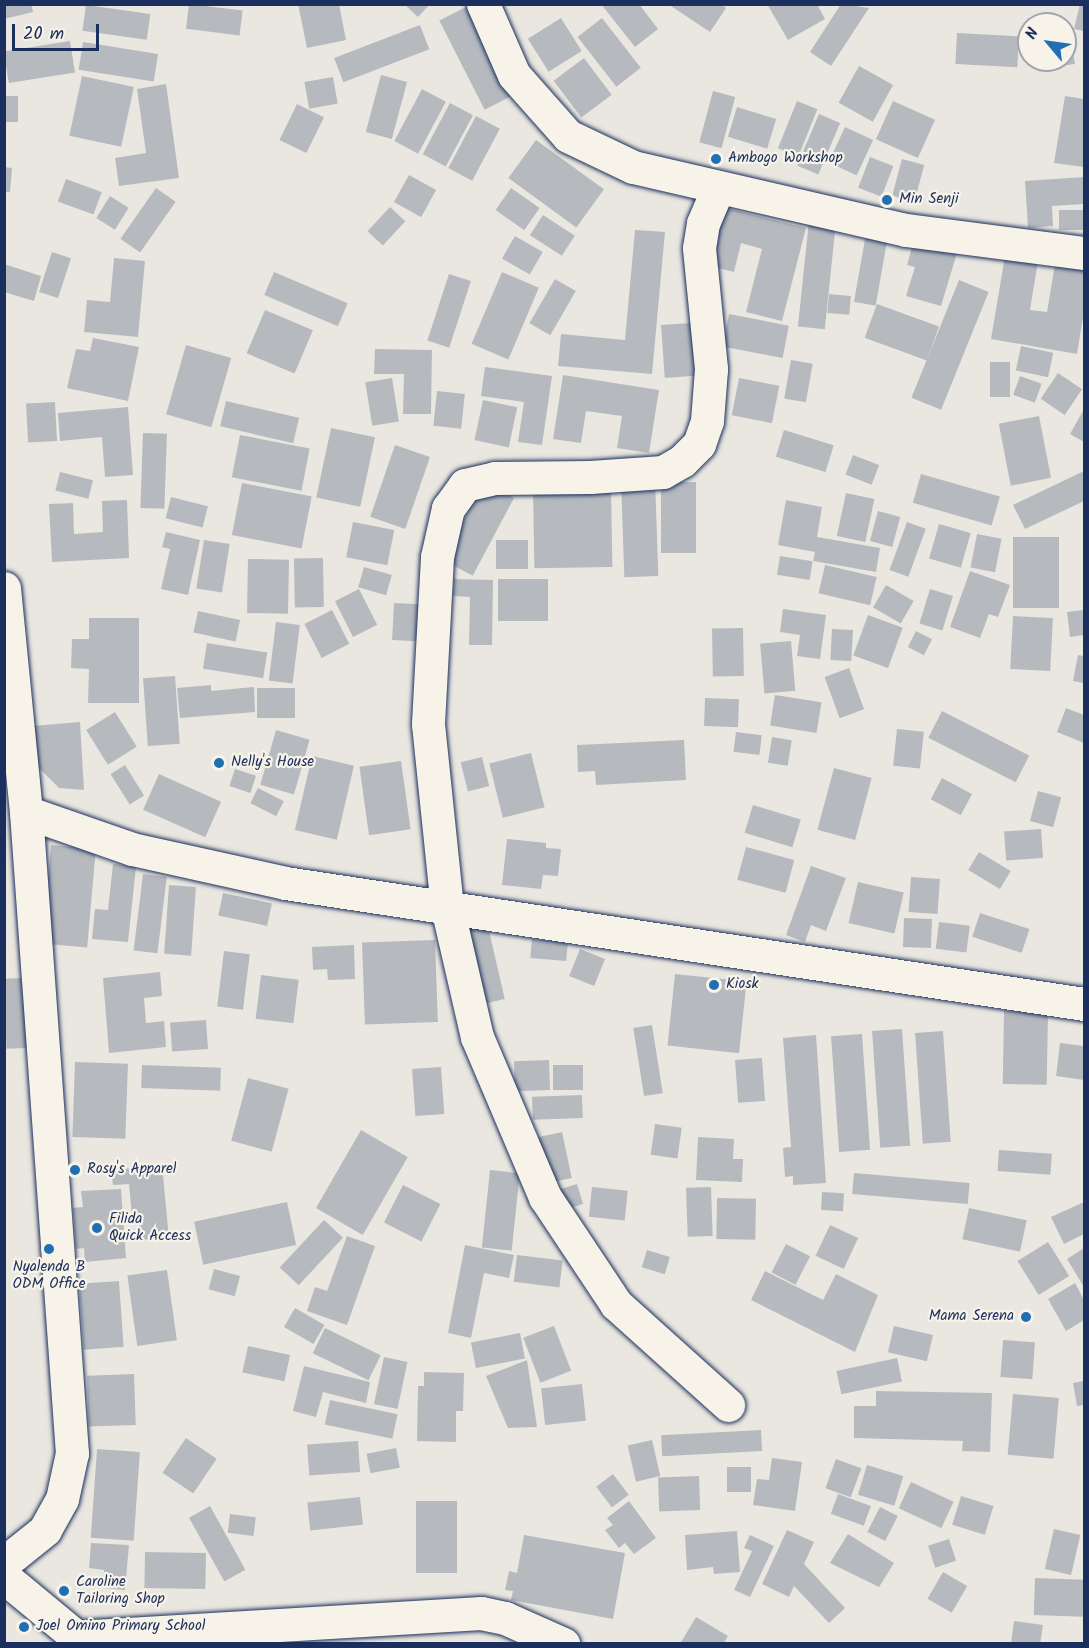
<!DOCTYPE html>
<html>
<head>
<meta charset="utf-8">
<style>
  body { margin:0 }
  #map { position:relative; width:1089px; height:1648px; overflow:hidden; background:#eae7e0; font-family:Kalam,sans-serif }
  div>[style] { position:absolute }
  .building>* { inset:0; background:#b6babf; transform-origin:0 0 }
  .roads { filter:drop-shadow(0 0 2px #1b2f5e) drop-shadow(0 0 2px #1b2f5e) }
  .minor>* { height:33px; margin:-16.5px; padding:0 16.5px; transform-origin:16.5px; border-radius:16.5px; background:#f7f3e8 }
  .tertiary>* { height:33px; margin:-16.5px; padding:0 16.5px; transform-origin:16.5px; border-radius:16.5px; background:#f7f3e8 }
  .dots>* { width:16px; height:16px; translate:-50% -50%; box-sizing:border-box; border:3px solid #f7f3e8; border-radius:50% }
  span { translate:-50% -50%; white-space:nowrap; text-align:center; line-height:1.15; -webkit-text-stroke:4.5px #f7f3e8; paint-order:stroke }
  .poi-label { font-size:15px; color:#1b2f5e }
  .left { translate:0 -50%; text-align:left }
  .right { translate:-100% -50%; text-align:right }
  .frame { position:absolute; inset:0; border:6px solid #1b2f5e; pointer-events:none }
  .north { position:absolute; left:1017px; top:12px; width:60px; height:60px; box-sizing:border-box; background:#f7f3e8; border:2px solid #9fa5b1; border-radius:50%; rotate:299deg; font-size:16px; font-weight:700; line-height:24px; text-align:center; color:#1b2f5e }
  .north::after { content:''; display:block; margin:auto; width:21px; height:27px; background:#1f6fb2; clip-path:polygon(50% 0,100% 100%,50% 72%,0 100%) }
  .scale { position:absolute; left:12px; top:24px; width:87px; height:27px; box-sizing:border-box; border:3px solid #1b2f5e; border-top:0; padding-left:8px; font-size:18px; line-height:21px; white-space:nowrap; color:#1b2f5e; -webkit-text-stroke:4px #f7f3e8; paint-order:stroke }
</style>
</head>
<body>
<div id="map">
  <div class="building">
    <div style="clip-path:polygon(4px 4px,31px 4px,33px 12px,4px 19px)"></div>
    <div style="left:189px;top:4px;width:54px;height:25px;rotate:7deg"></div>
    <div style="clip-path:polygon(298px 4px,339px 4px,346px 40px,307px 48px)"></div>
    <div style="clip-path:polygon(404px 4px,430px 4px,418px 17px)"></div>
    <div style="clip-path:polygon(601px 4px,639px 4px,658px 29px,635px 47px)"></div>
    <div style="clip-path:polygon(668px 4px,720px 4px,726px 8px,710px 32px)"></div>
    <div style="clip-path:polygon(767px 4px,817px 4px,825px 19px,788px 40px)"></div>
    <div style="clip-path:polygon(841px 4px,869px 8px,831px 66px,810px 52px)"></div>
    <div style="clip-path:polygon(1080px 4px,1084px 4px,1084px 31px,1074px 29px)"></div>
    <div style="left:86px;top:5px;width:65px;height:26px;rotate:8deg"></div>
    <div style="left:466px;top:7px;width:100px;height:30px;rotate:63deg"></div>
    <div style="left:561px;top:18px;width:39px;height:39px;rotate:58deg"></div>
    <div style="left:602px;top:18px;width:63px;height:31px;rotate:52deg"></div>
    <div style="left:420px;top:25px;width:26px;height:92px;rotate:69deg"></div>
    <div style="left:957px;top:33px;width:62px;height:31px;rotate:3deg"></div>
    <div style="clip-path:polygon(1070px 34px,1075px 64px,1052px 67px,1051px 60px,1065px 60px,1065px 35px)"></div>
    <div style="left:70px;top:41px;width:32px;height:67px;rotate:81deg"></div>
    <div style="left:83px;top:42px;width:76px;height:28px;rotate:9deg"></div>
    <div style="left:584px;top:58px;width:46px;height:38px;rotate:53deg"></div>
    <div style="left:859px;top:66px;width:39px;height:42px;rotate:29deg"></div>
    <div style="left:381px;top:75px;width:27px;height:59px;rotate:15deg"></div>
    <div style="left:82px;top:76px;width:53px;height:61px;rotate:12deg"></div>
    <div style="left:333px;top:77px;width:27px;height:29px;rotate:80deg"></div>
    <div style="clip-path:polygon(166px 84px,179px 178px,119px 186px,115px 158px,146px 153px,137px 89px)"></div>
    <div style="left:422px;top:89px;width:27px;height:59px;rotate:28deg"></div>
    <div style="left:713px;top:91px;width:23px;height:53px;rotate:15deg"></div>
    <div style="left:4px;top:96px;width:14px;height:26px"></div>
    <div style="clip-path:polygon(1065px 96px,1084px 99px,1084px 167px,1054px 163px)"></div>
    <div style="left:797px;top:101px;width:22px;height:51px;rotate:22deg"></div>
    <div style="left:893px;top:101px;width:46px;height:42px;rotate:24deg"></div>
    <div style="left:450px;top:103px;width:26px;height:58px;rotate:28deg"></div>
    <div style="left:297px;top:104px;width:30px;height:40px;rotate:26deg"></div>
    <div style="left:737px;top:107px;width:41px;height:31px;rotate:17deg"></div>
    <div style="left:819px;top:114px;width:23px;height:56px;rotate:23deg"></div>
    <div style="left:476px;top:116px;width:27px;height:59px;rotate:28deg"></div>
    <div style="left:845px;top:127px;width:31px;height:39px;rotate:25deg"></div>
    <div style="left:536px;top:140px;width:84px;height:47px;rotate:36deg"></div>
    <div style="left:870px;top:157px;width:25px;height:33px;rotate:21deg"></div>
    <div style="left:902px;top:159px;width:23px;height:38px;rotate:15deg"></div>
    <div style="clip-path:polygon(4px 167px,12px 168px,10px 192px,4px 192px)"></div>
    <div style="left:409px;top:175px;width:31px;height:31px;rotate:29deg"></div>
    <div style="clip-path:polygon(1084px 177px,1084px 204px,1052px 206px,1053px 226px,1028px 228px,1025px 181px)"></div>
    <div style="left:66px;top:179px;width:38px;height:24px;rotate:20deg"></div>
    <div style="left:156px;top:188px;width:24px;height:62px;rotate:35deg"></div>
    <div style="left:511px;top:188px;width:35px;height:27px;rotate:35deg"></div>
    <div style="left:110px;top:196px;width:22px;height:26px;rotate:32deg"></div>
    <div style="clip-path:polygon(714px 205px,806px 228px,782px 321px,746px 312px,762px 249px,741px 243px,734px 272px,706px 265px)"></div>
    <div style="left:390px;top:207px;width:21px;height:33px;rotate:43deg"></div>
    <div style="left:1084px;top:210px;width:20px;height:25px;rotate:90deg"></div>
    <div style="left:543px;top:215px;width:38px;height:24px;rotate:33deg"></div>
    <div style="left:809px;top:221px;width:27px;height:106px;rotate:6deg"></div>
    <div style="left:867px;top:228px;width:22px;height:75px;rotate:10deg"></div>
    <div style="clip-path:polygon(635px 230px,665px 232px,652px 374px,558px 366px,561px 334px,625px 340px)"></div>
    <div style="left:515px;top:236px;width:32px;height:26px;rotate:30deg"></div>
    <div style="clip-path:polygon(914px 240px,957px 253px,941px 306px,906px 296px,915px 267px,907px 265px)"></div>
    <div style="left:52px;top:252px;width:20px;height:42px;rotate:18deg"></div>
    <div style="clip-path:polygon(1005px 256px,1038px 261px,1030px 310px,1047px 312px,1055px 264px,1084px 269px,1084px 311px,1077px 354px,991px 339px)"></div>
    <div style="clip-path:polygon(114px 258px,145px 261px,138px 337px,84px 332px,87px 300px,110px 302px)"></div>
    <div style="clip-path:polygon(4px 264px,41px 276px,34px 301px,4px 292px)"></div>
    <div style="left:274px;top:272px;width:80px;height:25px;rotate:23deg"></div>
    <div style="left:502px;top:272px;width:40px;height:78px;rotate:23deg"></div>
    <div style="left:449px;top:274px;width:23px;height:70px;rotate:18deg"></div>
    <div style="left:555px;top:279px;width:24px;height:51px;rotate:30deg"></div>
    <div style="left:959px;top:280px;width:32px;height:127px;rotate:22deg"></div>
    <div style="left:829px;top:294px;width:22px;height:19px;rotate:5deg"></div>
    <div style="left:877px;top:304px;width:66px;height:36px;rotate:20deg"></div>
    <div style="left:265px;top:310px;width:52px;height:47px;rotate:23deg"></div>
    <div style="left:729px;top:314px;width:61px;height:33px;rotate:11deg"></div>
    <div style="left:691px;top:323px;width:53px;height:30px;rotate:86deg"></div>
    <div style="clip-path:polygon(93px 338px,139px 347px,128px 401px,67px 388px,76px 349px,90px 351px)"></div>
    <div style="left:186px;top:345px;width:47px;height:72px;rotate:16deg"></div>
    <div style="left:1021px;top:346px;width:33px;height:25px;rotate:12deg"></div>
    <div style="clip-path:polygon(375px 349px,432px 350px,431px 414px,403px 414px,404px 374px,374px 374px)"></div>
    <div style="left:791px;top:360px;width:22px;height:39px;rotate:10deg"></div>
    <div style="left:990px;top:362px;width:20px;height:35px"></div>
    <div style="clip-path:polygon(485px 367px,552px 376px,542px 445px,518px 442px,524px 402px,481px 396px)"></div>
    <div style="left:1058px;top:373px;width:29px;height:31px;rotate:34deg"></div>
    <div style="clip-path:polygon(563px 375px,659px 390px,649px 453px,617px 448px,622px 416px,586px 411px,581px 443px,553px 439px)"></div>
    <div style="left:1020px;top:376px;width:23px;height:20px;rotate:20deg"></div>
    <div style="left:392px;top:378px;width:44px;height:27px;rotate:81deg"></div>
    <div style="left:739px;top:378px;width:41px;height:38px;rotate:11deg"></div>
    <div style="left:437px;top:391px;width:28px;height:35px;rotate:6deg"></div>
    <div style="left:483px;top:400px;width:35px;height:41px;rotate:12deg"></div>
    <div style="left:226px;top:401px;width:75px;height:26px;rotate:13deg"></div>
    <div style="left:55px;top:402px;width:39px;height:29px;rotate:87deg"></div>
    <div style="clip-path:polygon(128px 407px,133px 475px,105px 477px,102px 437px,60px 441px,58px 413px)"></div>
    <div style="clip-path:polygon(1084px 409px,1084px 442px,1070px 434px)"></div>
    <div style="left:1039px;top:416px;width:63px;height:41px;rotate:79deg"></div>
    <div style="left:331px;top:428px;width:45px;height:71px;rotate:12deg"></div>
    <div style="left:784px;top:430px;width:52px;height:28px;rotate:17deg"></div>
    <div style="left:143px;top:433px;width:24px;height:75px;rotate:2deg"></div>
    <div style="left:240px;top:435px;width:71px;height:43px;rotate:11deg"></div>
    <div style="left:395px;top:445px;width:37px;height:76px;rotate:19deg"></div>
    <div style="left:853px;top:455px;width:28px;height:21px;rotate:21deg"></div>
    <div style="clip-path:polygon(1084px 471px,1084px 501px,1025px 529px,1013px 505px)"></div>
    <div style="left:60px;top:472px;width:34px;height:19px;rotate:14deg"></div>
    <div style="left:921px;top:474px;width:82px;height:30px;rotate:16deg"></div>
    <div style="left:655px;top:480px;width:96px;height:34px;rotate:88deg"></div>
    <div style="left:484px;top:482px;width:34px;height:88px;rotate:28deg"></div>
    <div style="left:661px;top:482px;width:35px;height:71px"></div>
    <div style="left:242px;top:483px;width:71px;height:53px;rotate:11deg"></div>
    <div style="left:611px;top:487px;width:80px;height:78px;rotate:89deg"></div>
    <div style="left:846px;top:493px;width:29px;height:44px;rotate:12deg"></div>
    <div style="left:171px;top:497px;width:38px;height:22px;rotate:14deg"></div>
    <div style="clip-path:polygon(127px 500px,129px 558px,52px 562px,49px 504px,73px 503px,74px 534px,103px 532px,102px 501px)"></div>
    <div style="clip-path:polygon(786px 500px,822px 507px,817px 537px,880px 548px,876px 572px,813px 561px,815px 552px,778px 545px)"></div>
    <div style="left:878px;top:511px;width:23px;height:31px;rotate:15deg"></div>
    <div style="left:353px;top:522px;width:42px;height:36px;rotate:11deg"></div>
    <div style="left:907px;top:522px;width:20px;height:51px;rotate:20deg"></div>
    <div style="left:939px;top:524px;width:33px;height:36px;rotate:16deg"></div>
    <div style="clip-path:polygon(166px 532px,200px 540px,188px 595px,161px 589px,170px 549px,162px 547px)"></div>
    <div style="left:977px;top:534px;width:25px;height:34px;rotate:11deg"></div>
    <div style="left:1013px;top:537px;width:46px;height:71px"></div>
    <div style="left:204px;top:540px;width:26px;height:49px;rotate:9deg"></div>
    <div style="left:528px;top:540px;width:29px;height:32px;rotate:90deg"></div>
    <div style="left:780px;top:556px;width:33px;height:19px;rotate:9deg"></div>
    <div style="left:323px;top:558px;width:49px;height:29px;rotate:89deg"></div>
    <div style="left:248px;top:559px;width:41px;height:54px;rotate:1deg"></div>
    <div style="left:825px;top:565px;width:53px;height:29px;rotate:13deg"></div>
    <div style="left:364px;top:567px;width:29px;height:21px;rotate:16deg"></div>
    <div style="clip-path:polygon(970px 571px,1010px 585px,998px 617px,989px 614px,980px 638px,950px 627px)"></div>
    <div style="clip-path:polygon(454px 579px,493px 580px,492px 645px,469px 645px,470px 597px,453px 596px)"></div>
    <div style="left:548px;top:579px;width:42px;height:50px;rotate:90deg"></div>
    <div style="left:886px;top:585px;width:32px;height:26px;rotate:30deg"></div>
    <div style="left:359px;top:589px;width:40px;height:27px;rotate:63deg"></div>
    <div style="left:930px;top:589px;width:24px;height:36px;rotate:17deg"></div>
    <div style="left:394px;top:603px;width:35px;height:37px;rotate:3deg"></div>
    <div style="clip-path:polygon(783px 609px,826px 615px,820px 659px,797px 656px,800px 635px,780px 632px)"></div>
    <div style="left:332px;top:610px;width:38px;height:31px;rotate:63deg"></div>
    <div style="clip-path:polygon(1084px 610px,1084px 635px,1070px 637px,1067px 612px)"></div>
    <div style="left:198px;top:611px;width:43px;height:22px;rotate:12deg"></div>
    <div style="left:868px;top:615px;width:37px;height:43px;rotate:20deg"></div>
    <div style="left:1013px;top:616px;width:40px;height:53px;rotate:3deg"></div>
    <div style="clip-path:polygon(89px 618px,139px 618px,139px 703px,88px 703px,89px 669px,71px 668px,72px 639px,89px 639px)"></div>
    <div style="left:276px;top:622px;width:24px;height:59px;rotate:7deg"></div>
    <div style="left:743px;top:628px;width:48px;height:31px;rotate:89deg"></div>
    <div style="left:832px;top:629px;width:21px;height:31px;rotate:3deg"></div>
    <div style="left:916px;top:631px;width:18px;height:18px;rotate:27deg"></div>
    <div style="left:791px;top:641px;width:50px;height:31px;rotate:85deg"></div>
    <div style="left:207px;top:643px;width:61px;height:26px;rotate:9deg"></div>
    <div style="clip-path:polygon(1078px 655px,1084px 656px,1084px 683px,1073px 681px)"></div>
    <div style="left:849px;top:668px;width:44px;height:26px;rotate:70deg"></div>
    <div style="left:175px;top:676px;width:68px;height:32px;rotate:86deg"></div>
    <div style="clip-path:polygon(211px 685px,211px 691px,254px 687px,255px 712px,180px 718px,177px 688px)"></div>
    <div style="left:257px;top:688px;width:38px;height:30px"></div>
    <div style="left:775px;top:695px;width:47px;height:31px;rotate:9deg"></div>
    <div style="left:705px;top:698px;width:34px;height:28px;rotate:2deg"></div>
    <div style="clip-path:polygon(1066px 708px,1084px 715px,1084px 743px,1057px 732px)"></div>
    <div style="left:942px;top:711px;width:98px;height:30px;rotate:27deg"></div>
    <div style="left:115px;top:712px;width:41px;height:34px;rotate:58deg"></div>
    <div style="clip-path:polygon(80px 722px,84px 790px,59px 788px,35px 764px,33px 726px)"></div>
    <div style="left:897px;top:729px;width:27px;height:37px;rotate:6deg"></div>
    <div style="left:276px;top:730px;width:35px;height:57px;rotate:16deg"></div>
    <div style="left:736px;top:732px;width:26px;height:20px;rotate:7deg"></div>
    <div style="left:772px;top:737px;width:20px;height:26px;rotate:9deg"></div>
    <div style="clip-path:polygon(684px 740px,686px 780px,596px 785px,595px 771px,578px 772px,577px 745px)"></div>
    <div style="left:531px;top:753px;width:56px;height:43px;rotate:76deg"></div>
    <div style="left:312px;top:756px;width:43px;height:76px;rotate:13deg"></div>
    <div style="left:482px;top:757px;width:30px;height:22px;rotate:76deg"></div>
    <div style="left:401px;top:761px;width:69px;height:42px;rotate:82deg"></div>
    <div style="left:125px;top:765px;width:36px;height:17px;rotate:58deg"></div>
    <div style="left:834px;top:768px;width:39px;height:64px;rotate:15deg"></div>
    <div style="left:235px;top:769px;width:22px;height:18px;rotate:18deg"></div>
    <div style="left:159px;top:774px;width:68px;height:39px;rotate:24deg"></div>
    <div style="left:942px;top:778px;width:34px;height:24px;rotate:28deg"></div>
    <div style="left:258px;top:788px;width:29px;height:17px;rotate:27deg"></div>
    <div style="left:1038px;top:791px;width:24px;height:31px;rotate:15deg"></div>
    <div style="left:753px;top:805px;width:50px;height:29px;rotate:17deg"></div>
    <div style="left:1041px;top:829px;width:29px;height:37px;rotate:86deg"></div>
    <div style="clip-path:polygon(507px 839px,546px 843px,546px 848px,561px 849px,558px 876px,543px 875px,541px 889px,502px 885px)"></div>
    <div style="left:51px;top:845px;width:45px;height:99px;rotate:5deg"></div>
    <div style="left:746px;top:847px;width:50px;height:34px;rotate:15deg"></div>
    <div style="left:979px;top:852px;width:37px;height:21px;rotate:31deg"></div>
    <div style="clip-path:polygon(113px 864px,136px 867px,128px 942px,92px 939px,95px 909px,108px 910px)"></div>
    <div style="clip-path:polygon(811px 866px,846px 878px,826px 931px,811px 925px,805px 942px,786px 935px)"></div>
    <div style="left:143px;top:874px;width:24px;height:77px;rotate:7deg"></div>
    <div style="left:911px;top:877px;width:29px;height:35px;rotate:4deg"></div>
    <div style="left:858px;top:882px;width:47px;height:42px;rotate:13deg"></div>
    <div style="left:169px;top:885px;width:27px;height:69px;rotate:4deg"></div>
    <div style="left:223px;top:893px;width:50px;height:23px;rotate:12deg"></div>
    <div style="left:980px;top:913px;width:52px;height:25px;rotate:18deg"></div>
    <div style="left:904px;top:918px;width:28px;height:29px;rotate:2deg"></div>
    <div style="left:487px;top:922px;width:79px;height:27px;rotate:77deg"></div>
    <div style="left:939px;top:922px;width:31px;height:27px;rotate:7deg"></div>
    <div style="left:532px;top:939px;width:36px;height:19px;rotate:5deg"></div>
    <div style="left:435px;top:940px;width:82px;height:73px;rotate:88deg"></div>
    <div style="clip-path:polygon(354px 945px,355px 979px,328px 980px,327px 969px,313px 970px,312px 947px)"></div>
    <div style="left:580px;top:949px;width:27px;height:29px;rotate:22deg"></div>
    <div style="left:224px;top:951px;width:26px;height:56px;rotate:7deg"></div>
    <div style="clip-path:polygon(160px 972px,162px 996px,144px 998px,146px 1023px,164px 1021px,166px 1047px,109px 1053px,103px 978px)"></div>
    <div style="left:675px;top:974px;width:72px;height:72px;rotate:6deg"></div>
    <div style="left:261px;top:975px;width:38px;height:44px;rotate:7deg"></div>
    <div style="left:25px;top:978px;width:70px;height:21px;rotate:88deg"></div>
    <div style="left:1004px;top:1011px;width:44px;height:73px;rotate:1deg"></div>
    <div style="left:206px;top:1020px;width:29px;height:36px;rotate:86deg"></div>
    <div style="left:652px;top:1025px;width:69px;height:19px;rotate:81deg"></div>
    <div style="left:902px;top:1029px;width:117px;height:30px;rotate:86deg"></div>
    <div style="left:943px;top:1031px;width:111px;height:28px;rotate:86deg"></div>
    <div style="left:862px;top:1034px;width:116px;height:31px;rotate:86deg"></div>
    <div style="clip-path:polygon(816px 1035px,826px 1183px,793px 1185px,793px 1176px,785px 1177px,783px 1148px,791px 1147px,783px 1038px)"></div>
    <div style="clip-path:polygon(1060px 1043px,1084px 1046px,1084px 1080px,1056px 1076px)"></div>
    <div style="left:762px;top:1058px;width:43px;height:27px;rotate:86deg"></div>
    <div style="left:549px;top:1060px;width:30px;height:35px;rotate:88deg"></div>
    <div style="left:75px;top:1062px;width:53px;height:75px;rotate:2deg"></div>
    <div style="left:142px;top:1065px;width:79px;height:23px;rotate:2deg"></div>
    <div style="left:553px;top:1065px;width:30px;height:25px"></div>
    <div style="left:441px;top:1067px;width:47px;height:29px;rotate:86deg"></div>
    <div style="left:248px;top:1078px;width:42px;height:65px;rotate:15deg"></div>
    <div style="left:582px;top:1095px;width:23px;height:50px;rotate:88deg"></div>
    <div style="left:655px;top:1124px;width:27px;height:31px;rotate:8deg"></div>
    <div style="left:361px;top:1130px;width:54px;height:90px;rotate:30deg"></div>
    <div style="left:562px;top:1132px;width:47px;height:26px;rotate:78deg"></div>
    <div style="clip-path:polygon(698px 1137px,734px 1139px,733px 1159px,743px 1159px,742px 1182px,696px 1180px)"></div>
    <div style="left:999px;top:1150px;width:53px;height:21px;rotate:4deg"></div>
    <div style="clip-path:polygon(162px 1165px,169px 1238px,140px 1240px,138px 1215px,132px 1216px,129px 1184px,113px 1185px,111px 1170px)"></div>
    <div style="left:490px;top:1170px;width:30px;height:78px;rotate:6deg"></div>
    <div style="left:854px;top:1173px;width:116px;height:21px;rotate:5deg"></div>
    <div style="left:577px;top:1184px;width:21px;height:24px;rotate:73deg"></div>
    <div style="left:403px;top:1185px;width:42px;height:42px;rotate:27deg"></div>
    <div style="left:592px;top:1187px;width:36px;height:30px;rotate:6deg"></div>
    <div style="left:711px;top:1187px;width:49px;height:25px;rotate:88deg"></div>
    <div style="clip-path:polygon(121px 1189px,126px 1258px,85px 1262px,84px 1248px,76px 1249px,73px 1208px,83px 1207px,81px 1191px)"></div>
    <div style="left:822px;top:1192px;width:22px;height:18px;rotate:3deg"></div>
    <div style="left:717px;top:1198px;width:39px;height:41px;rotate:1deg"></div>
    <div style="left:287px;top:1202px;width:44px;height:95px;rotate:78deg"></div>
    <div style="clip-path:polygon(1084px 1202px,1084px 1234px,1064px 1244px,1051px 1217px)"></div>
    <div style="left:969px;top:1208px;width:59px;height:32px;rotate:12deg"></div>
    <div style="left:324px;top:1220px;width:26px;height:65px;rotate:43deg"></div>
    <div style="left:830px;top:1225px;width:31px;height:34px;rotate:25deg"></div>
    <div style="clip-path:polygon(347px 1236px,375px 1246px,347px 1325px,307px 1311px,315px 1287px,327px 1291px)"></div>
    <div style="left:1048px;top:1242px;width:40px;height:36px;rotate:58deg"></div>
    <div style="left:786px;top:1244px;width:27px;height:32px;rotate:27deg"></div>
    <div style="clip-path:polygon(465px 1245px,514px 1255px,509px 1278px,484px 1273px,471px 1338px,448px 1333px)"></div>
    <div style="clip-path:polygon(1084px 1248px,1084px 1287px,1067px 1259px)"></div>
    <div style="left:647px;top:1250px;width:24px;height:18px;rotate:17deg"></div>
    <div style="left:517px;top:1255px;width:46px;height:27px;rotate:7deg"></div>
    <div style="left:214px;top:1269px;width:27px;height:21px;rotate:15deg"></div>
    <div style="left:167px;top:1270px;width:71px;height:40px;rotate:82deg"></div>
    <div style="clip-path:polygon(765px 1271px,823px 1300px,836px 1274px,878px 1295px,855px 1352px,751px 1300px)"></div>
    <div style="left:119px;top:1281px;width:66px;height:40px;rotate:86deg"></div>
    <div style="clip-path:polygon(1075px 1283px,1084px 1300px,1084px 1320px,1066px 1331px,1048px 1299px)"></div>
    <div style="left:295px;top:1308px;width:34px;height:22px;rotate:30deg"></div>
    <div style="left:554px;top:1326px;width:48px;height:33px;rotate:69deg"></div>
    <div style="left:894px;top:1326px;width:40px;height:27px;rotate:13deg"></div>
    <div style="left:325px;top:1328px;width:62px;height:28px;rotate:26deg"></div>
    <div style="left:520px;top:1333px;width:26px;height:50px;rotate:79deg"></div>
    <div style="left:1003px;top:1340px;width:32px;height:37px;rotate:4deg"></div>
    <div style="left:248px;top:1346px;width:43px;height:27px;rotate:12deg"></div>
    <div style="left:384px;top:1357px;width:24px;height:48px;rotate:12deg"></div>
    <div style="left:897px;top:1358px;width:24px;height:62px;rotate:78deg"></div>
    <div style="clip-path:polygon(527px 1360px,537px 1427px,508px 1428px,486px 1376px)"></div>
    <div style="clip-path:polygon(304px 1366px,370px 1382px,366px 1403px,323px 1392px,316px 1417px,293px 1411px)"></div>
    <div style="clip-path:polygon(424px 1372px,464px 1373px,463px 1411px,456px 1411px,456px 1442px,417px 1441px,418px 1386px,424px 1386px)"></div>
    <div style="left:134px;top:1374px;width:51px;height:47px;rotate:88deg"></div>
    <div style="clip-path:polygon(1084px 1381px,1084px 1405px,1077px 1406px,1073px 1383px)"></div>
    <div style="left:582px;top:1384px;width:37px;height:41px;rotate:84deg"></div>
    <div style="clip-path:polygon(876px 1391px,992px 1393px,990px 1452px,962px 1451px,963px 1441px,854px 1438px,854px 1406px,876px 1406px)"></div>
    <div style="left:1013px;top:1394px;width:46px;height:61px;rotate:5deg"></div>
    <div style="left:330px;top:1400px;width:69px;height:25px;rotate:12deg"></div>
    <div style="left:761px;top:1430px;width:21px;height:100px;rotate:87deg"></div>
    <div style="left:186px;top:1438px;width:37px;height:42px;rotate:34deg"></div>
    <div style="left:652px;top:1440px;width:37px;height:25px;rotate:77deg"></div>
    <div style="left:358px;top:1441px;width:31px;height:51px;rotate:86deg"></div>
    <div style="left:396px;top:1448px;width:20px;height:30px;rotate:79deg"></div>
    <div style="left:97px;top:1449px;width:43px;height:89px;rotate:4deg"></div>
    <div style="clip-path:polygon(772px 1458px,802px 1462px,795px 1511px,753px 1505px,757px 1479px,769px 1480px)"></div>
    <div style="left:836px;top:1459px;width:27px;height:31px;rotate:20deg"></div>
    <div style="left:867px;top:1465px;width:38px;height:31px;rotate:17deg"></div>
    <div style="left:727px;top:1467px;width:24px;height:25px"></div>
    <div style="left:613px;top:1474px;width:26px;height:21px;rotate:53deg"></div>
    <div style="left:699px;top:1476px;width:34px;height:41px;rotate:88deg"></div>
    <div style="left:911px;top:1482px;width:47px;height:29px;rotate:25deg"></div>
    <div style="left:838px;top:1494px;width:35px;height:21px;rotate:20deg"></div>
    <div style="left:961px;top:1496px;width:34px;height:30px;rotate:17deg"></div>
    <div style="left:360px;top:1497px;width:28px;height:53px;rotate:84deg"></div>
    <div style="left:416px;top:1501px;width:41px;height:72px"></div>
    <div style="clip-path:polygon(629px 1501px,656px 1538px,634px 1554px,625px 1543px,619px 1548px,605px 1530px,613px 1525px,607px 1518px)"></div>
    <div style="left:210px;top:1506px;width:73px;height:24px;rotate:61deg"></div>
    <div style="left:880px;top:1507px;width:20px;height:28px;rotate:27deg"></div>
    <div style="left:230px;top:1514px;width:26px;height:19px;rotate:7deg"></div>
    <div style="left:1054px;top:1529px;width:27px;height:41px;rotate:13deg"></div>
    <div style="clip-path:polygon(787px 1530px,814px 1542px,804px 1564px,845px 1608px,829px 1623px,794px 1586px,789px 1597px,762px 1584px)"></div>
    <div style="clip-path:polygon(737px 1531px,740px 1572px,714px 1574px,713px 1567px,687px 1570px,685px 1535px)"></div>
    <div style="clip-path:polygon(848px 1534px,894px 1563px,879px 1587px,830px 1563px)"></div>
    <div style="clip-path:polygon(524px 1535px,625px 1553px,613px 1619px,511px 1600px,513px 1591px,505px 1590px,509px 1571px,517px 1573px)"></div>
    <div style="clip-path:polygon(750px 1535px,774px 1546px,750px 1597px,734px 1590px,752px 1551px,744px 1548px)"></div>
    <div style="left:949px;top:1539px;width:23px;height:22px;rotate:72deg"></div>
    <div style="clip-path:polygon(91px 1543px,129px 1545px,125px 1590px,103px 1588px,104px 1570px,89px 1568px)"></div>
    <div style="left:145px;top:1552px;width:61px;height:36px;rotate:1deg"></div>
    <div style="left:943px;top:1572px;width:28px;height:31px;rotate:30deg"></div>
    <div style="left:1035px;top:1578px;width:49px;height:37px;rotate:2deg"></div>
    <div style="clip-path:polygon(696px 1617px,728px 1636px,723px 1644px,680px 1644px)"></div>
    <div style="clip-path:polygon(1014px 1621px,1043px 1625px,1040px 1644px,1011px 1644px)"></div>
  </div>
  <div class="roads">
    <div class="minor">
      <div style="left:483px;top:4px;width:77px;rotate:66.4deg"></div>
      <div style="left:514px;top:75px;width:81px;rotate:48.5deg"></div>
      <div style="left:568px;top:136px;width:72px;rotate:25.5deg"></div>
      <div style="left:633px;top:167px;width:280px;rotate:13deg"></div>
      <div style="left:906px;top:230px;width:179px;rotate:7.4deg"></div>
      <div style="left:718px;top:188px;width:38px;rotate:113deg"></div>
      <div style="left:703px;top:223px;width:25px;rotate:99deg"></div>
      <div style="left:699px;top:248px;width:122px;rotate:84.3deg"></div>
      <div style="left:711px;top:369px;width:52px;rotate:94.4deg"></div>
      <div style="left:707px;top:421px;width:24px;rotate:109deg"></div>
      <div style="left:699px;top:444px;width:24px;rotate:135deg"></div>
      <div style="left:682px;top:461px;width:22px;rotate:150deg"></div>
      <div style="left:663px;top:472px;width:73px;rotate:176.1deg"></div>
      <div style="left:590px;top:477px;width:95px;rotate:179.4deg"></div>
      <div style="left:495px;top:478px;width:31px;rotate:167deg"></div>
      <div style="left:465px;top:485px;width:29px;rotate:126deg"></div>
      <div style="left:448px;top:508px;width:50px;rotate:102.7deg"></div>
      <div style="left:437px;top:557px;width:167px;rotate:93.1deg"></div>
      <div style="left:428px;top:724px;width:184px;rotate:84.1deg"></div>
      <div style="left:447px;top:907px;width:133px;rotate:77deg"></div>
      <div style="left:477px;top:1037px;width:174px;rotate:67deg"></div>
      <div style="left:545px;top:1197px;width:128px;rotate:56.4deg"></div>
      <div style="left:616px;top:1304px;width:151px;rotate:42deg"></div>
      <div style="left:77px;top:1637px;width:405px;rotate:-3.4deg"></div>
      <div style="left:481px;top:1613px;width:25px;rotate:12deg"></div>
      <div style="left:505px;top:1618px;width:64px;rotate:24.1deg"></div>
    </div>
    <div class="tertiary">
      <div style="left:4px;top:588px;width:225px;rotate:84.4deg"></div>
      <div style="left:26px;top:812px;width:643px;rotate:85.9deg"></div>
      <div style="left:72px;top:1453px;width:47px;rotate:102.3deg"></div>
      <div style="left:62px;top:1499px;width:35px;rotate:119deg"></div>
      <div style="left:45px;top:1530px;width:53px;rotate:141.2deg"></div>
      <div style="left:26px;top:812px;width:112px;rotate:19.2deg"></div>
      <div style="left:132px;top:849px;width:157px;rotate:12.5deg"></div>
      <div style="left:285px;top:883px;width:808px;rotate:8.61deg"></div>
      <div style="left:4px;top:1577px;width:105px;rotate:39.6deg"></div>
    </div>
  </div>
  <div class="dots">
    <div style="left:716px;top:159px;background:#1f6fb2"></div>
    <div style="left:887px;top:200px;background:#1f6fb2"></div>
    <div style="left:219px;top:763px;background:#1f6fb2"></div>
    <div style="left:714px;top:985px;background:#1f6fb2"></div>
    <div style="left:75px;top:1170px;background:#1f6fb2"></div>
    <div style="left:97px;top:1228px;background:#1f6fb2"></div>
    <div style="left:49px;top:1249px;background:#1f6fb2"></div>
    <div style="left:1026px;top:1317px;background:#1f6fb2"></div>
    <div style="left:64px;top:1591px;background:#1f6fb2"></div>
    <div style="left:24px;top:1627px;background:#1f6fb2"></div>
  </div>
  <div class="poi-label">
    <span class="left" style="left:728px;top:159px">Ambogo Workshop</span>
    <span class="left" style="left:899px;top:200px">Min Senji</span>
    <span class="left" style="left:231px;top:763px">Nelly's House</span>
    <span class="left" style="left:726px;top:985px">Kiosk</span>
    <span class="left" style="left:87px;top:1170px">Rosy's Apparel</span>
    <span class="left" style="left:109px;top:1228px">Filida<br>Quick Access</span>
    <span style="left:49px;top:1276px">Nyalenda B<br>ODM Office</span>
    <span class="right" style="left:1014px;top:1317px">Mama Serena</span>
    <span class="left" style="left:76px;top:1591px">Caroline<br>Tailoring Shop</span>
    <span class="left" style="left:36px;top:1627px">Joel Omino Primary School</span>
  </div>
  <div class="frame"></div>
  <div class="north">N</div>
  <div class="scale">20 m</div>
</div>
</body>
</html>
